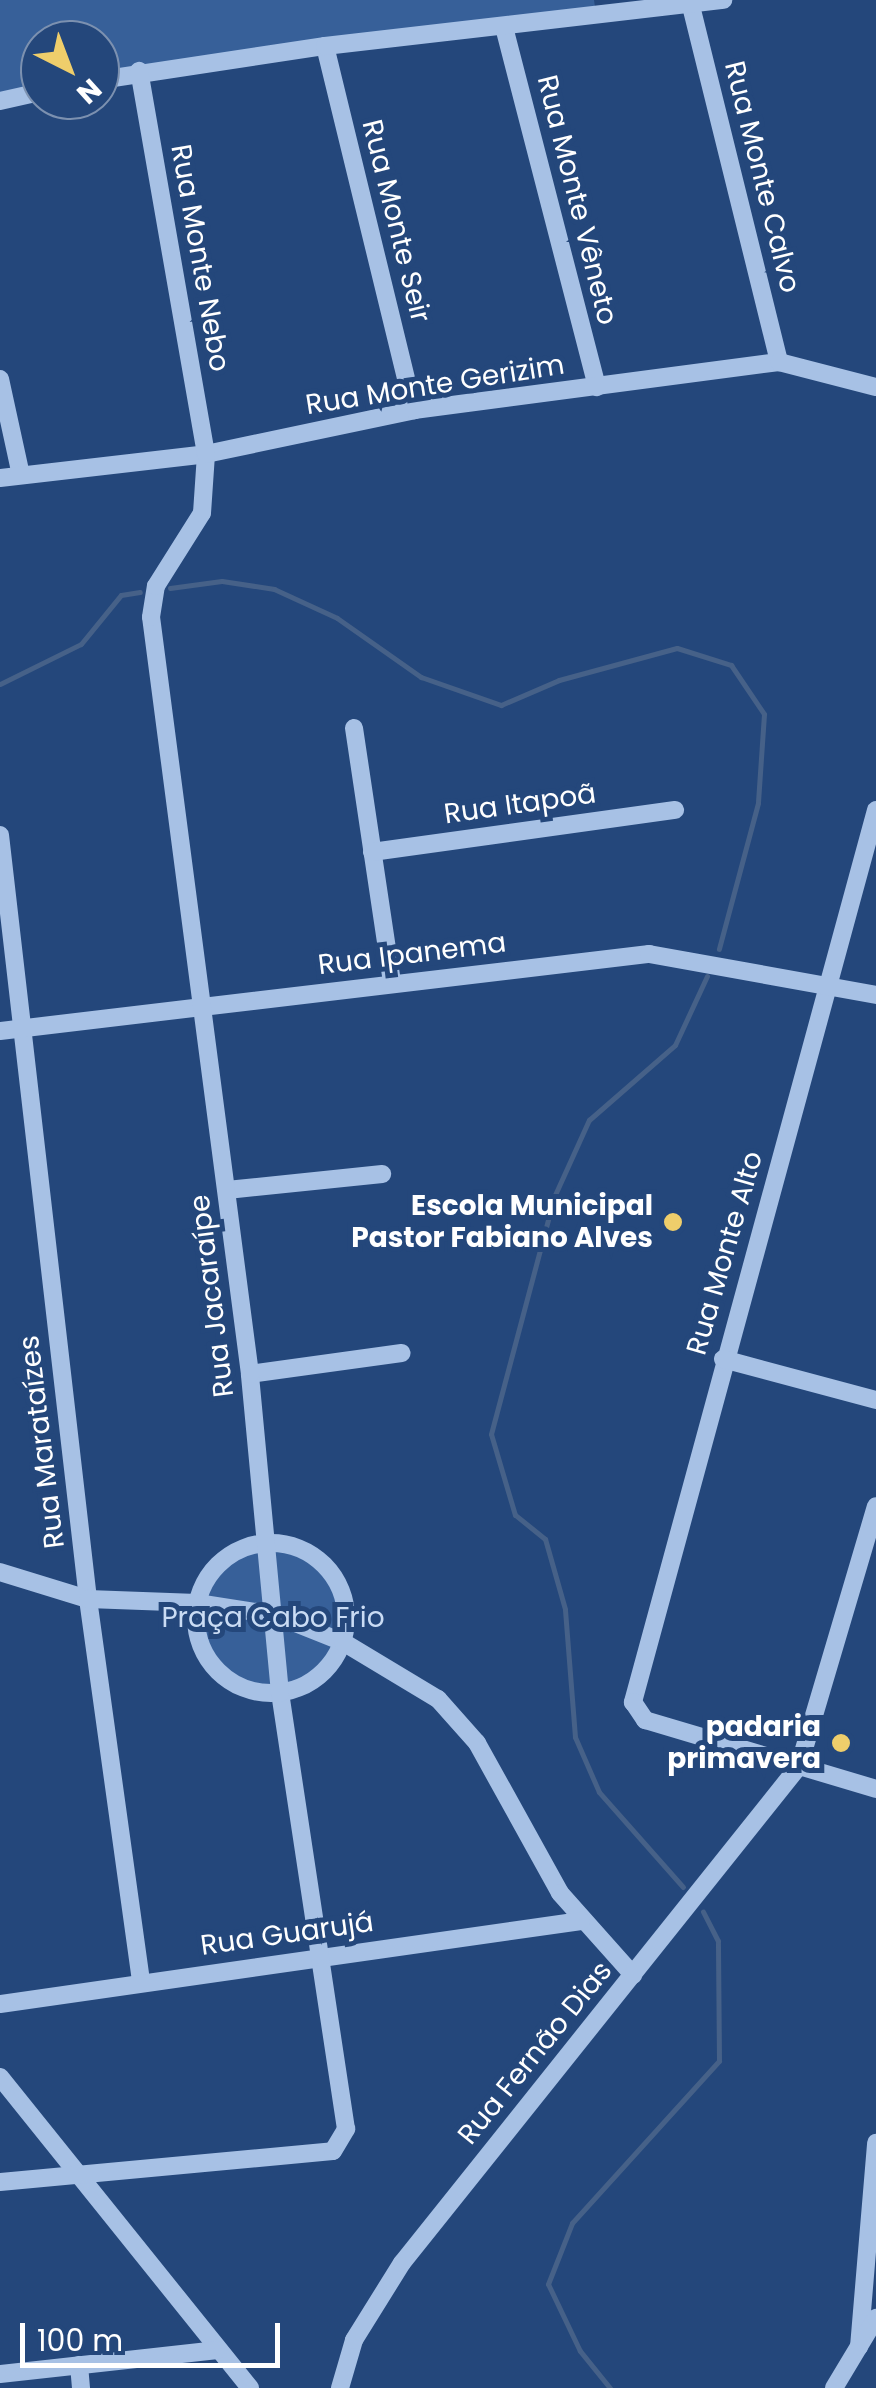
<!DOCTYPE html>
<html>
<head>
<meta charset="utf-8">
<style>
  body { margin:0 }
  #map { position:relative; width:876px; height:2388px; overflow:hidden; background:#24477b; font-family:Poppins,sans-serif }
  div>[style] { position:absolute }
  .green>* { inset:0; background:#376099 }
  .round { border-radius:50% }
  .stream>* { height:5px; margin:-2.5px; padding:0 2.5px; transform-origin:2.5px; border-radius:2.5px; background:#466188 }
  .minor>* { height:18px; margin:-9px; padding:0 9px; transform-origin:9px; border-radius:9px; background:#a7c1e5 }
  .minor>.ring { margin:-9px; padding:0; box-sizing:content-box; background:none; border:18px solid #a7c1e5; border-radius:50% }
  .dots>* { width:28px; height:28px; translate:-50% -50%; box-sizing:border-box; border:5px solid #24477b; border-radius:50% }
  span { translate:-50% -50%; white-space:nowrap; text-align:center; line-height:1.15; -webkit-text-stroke:10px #24477b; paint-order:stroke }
  .street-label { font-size:28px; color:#fff }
  .poi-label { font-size:28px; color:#fff; font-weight:700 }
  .right { translate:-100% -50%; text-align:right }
  .park-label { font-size:28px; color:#cadcf4 }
  .north { position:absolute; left:20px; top:20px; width:100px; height:100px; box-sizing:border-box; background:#24477b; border:2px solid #7c91b0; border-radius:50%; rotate:138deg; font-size:28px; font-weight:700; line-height:40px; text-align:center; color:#fff }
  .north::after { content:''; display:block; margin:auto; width:35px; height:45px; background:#efce6b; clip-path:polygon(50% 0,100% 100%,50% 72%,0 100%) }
  .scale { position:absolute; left:20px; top:2323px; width:260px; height:45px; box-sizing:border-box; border:5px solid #fff; border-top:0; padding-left:12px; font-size:30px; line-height:35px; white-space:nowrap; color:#fff; -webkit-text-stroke:8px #24477b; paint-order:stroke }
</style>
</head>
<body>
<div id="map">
  <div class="green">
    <div style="clip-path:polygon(0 0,594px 0,596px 14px,100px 80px,100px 40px,40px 40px,40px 88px,0 94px)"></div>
    <div class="round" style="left:204px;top:1548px;width:138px;height:138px"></div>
  </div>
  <div class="stream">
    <div style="left:170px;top:588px;width:52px;rotate:-7.7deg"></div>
    <div style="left:222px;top:581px;width:53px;rotate:8.7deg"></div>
    <div style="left:274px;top:589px;width:69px;rotate:24.7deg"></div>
    <div style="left:337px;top:618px;width:103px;rotate:35.1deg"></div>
    <div style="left:421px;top:677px;width:85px;rotate:19.3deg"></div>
    <div style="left:501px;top:705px;width:63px;rotate:-23.3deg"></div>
    <div style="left:559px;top:680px;width:122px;rotate:-15.2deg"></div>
    <div style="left:677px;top:648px;width:57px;rotate:17.5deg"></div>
    <div style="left:731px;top:665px;width:59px;rotate:56deg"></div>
    <div style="left:764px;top:714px;width:89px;rotate:93.9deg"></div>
    <div style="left:758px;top:803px;width:151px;rotate:105deg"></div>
    <div style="left:0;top:684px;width:90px;rotate:-26.3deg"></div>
    <div style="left:81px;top:644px;width:63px;rotate:-50.8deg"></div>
    <div style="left:121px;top:595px;width:19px;rotate:-9deg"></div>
    <div style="left:683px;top:1887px;width:127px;rotate:-131.5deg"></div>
    <div style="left:599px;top:1792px;width:60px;rotate:-113.6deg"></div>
    <div style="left:575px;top:1737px;width:128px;rotate:-94.5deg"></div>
    <div style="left:565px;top:1609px;width:73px;rotate:-105.9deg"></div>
    <div style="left:545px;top:1539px;width:38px;rotate:-141deg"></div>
    <div style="left:515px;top:1515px;width:84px;rotate:-106.5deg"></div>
    <div style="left:491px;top:1434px;width:245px;rotate:-75.1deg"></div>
    <div style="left:554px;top:1197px;width:85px;rotate:-65.6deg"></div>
    <div style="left:589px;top:1120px;width:114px;rotate:-41.1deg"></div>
    <div style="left:675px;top:1045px;width:76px;rotate:-65.1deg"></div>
    <div style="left:610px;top:2388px;width:48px;rotate:-129deg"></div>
    <div style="left:580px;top:2351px;width:74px;rotate:-115.5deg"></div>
    <div style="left:548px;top:2284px;width:66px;rotate:-68.5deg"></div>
    <div style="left:572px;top:2223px;width:219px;rotate:-47.8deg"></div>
    <div style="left:719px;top:2061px;width:120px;rotate:-90.5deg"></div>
    <div style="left:718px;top:1941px;width:33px;rotate:-117deg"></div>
  </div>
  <div class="minor">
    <div style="left:691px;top:6px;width:367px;rotate:76.1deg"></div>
    <div style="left:504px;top:27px;width:372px;rotate:75.5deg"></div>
    <div style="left:325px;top:46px;width:375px;rotate:76.3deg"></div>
    <div style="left:100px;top:80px;width:228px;rotate:-8.6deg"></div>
    <div style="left:325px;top:46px;width:401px;rotate:-6.6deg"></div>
    <div style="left:0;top:101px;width:41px;rotate:-12.7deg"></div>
    <div style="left:0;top:379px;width:98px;rotate:77.7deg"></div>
    <div style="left:0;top:478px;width:207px;rotate:-6.6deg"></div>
    <div style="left:206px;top:454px;width:213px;rotate:-11.9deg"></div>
    <div style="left:414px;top:410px;width:368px;rotate:-7.5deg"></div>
    <div style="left:779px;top:362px;width:100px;rotate:14.5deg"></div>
    <div style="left:354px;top:728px;width:258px;rotate:81.5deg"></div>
    <div style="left:876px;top:810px;width:925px;rotate:105.24deg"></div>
    <div style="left:633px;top:1702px;width:22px;rotate:56deg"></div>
    <div style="left:645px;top:1720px;width:241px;rotate:16.6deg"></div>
    <div style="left:0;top:835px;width:769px;rotate:83.43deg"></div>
    <div style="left:88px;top:1599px;width:386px;rotate:82.1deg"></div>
    <div style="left:372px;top:852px;width:306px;rotate:-7.9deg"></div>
    <div style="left:0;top:1031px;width:654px;rotate:-6.77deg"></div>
    <div style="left:649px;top:954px;width:231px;rotate:10.2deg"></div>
    <div style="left:227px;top:1190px;width:156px;rotate:-5.9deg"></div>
    <div style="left:723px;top:1359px;width:158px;rotate:15deg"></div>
    <div style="left:250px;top:1374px;width:153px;rotate:-7.9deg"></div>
    <div class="ring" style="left:196px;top:1543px;width:132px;height:132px"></div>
    <div style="left:0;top:1572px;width:92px;rotate:17.1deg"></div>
    <div style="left:88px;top:1599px;width:109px;rotate:2.1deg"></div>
    <div style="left:197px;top:1603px;width:79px;rotate:8.7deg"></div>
    <div style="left:275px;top:1615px;width:73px;rotate:21.7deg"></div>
    <div style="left:343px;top:1642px;width:111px;rotate:31deg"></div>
    <div style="left:438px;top:1699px;width:59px;rotate:48.4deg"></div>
    <div style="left:477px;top:1743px;width:171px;rotate:61deg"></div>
    <div style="left:560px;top:1893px;width:110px;rotate:48.3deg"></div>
    <div style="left:0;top:2004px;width:587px;rotate:-8.13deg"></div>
    <div style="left:0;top:2077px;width:399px;rotate:51.2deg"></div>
    <div style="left:0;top:2182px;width:334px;rotate:-5.3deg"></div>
    <div style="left:333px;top:2151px;width:26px;rotate:-59deg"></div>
    <div style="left:346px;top:2129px;width:441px;rotate:-98.6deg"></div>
    <div style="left:280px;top:1693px;width:320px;rotate:-95.4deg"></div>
    <div style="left:250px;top:1374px;width:763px;rotate:-97.45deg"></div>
    <div style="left:151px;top:617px;width:31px;rotate:-81deg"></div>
    <div style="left:156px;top:586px;width:86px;rotate:-57.8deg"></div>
    <div style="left:202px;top:513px;width:59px;rotate:-86.1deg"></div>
    <div style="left:206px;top:454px;width:389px;rotate:-99.9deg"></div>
    <div style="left:859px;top:2347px;width:205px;rotate:-85.2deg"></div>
    <div style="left:79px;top:2365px;width:23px;rotate:85deg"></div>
    <div style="left:0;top:2374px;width:219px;rotate:-6.3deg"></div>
    <div style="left:340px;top:2388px;width:50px;rotate:-73.7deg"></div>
    <div style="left:354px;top:2340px;width:91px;rotate:-58.1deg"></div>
    <div style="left:402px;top:2263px;width:636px;rotate:-51.38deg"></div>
    <div style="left:799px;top:1766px;width:271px;rotate:-73.5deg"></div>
    <div style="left:834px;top:2388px;width:82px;rotate:-59deg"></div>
  </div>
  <div class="dots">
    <div style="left:673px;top:1222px;background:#efce6b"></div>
    <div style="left:841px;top:1743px;background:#efce6b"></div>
  </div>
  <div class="street-label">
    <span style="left:762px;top:177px;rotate:76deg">Rua Monte Calvo</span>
    <span style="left:577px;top:200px;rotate:76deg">Rua Monte Vêneto</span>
    <span style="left:396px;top:221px;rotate:76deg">Rua Monte Seir</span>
    <span style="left:200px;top:258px;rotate:80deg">Rua Monte Nebo</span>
    <span style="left:435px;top:385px;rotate:-9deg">Rua Monte Gerizim</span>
    <span style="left:520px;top:804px;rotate:-8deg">Rua Itapoã</span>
    <span style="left:412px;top:954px;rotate:-7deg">Rua Ipanema</span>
    <span style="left:725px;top:1253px;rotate:-74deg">Rua Monte Alto</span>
    <span style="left:212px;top:1296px;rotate:-97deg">Rua Jacaraípe</span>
    <span style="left:42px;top:1442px;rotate:-97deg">Rua Marataízes</span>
    <span style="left:287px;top:1934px;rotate:-8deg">Rua Guarujá</span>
    <span style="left:535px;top:2053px;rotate:-51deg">Rua Fernão Dias</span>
  </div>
  <div class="poi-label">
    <span class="right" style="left:653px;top:1222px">Escola Municipal<br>Pastor Fabiano Alves</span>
    <span class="right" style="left:821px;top:1743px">padaria<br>primavera</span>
  </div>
  <div class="park-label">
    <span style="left:273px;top:1618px">Praça Cabo Frio</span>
  </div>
  <div class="north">N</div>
  <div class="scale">100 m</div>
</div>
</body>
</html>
